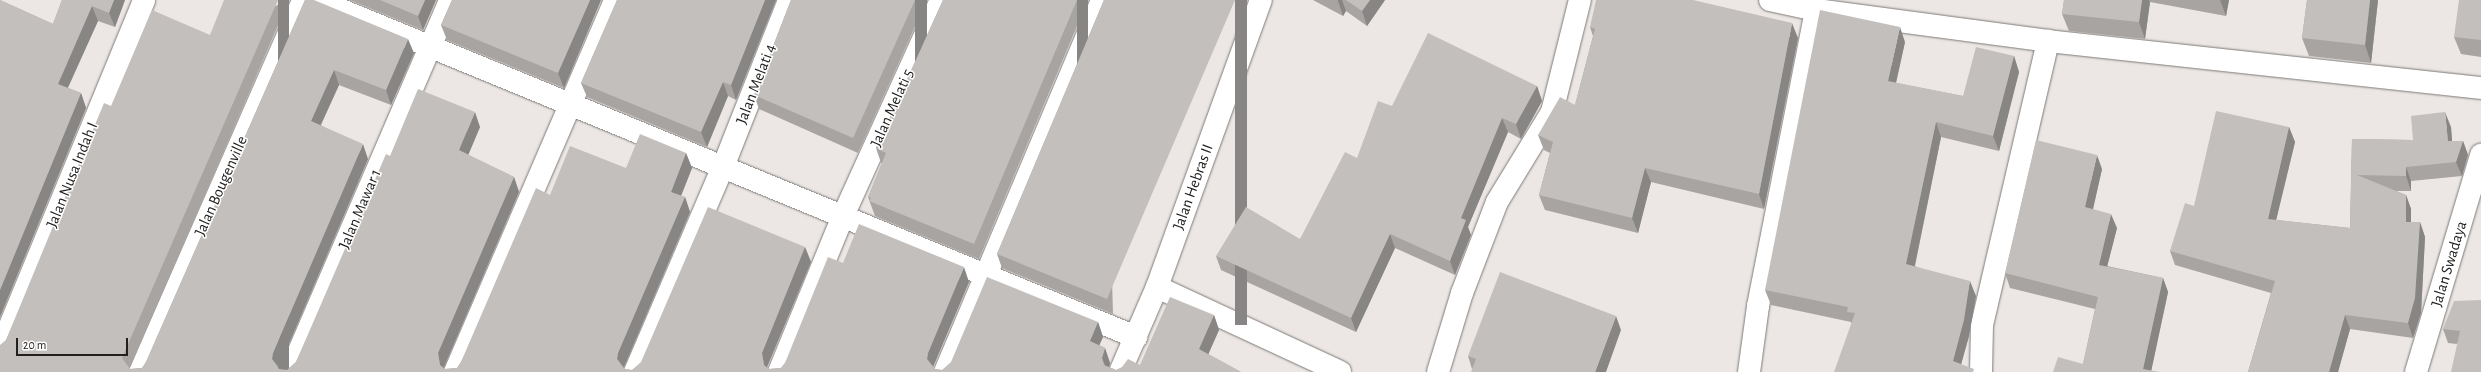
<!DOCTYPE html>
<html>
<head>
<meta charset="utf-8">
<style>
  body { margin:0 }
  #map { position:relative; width:2481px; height:372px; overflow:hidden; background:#ece7e4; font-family:"Alegreya Sans",sans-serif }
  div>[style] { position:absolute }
  .roads { filter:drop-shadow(0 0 1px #7d7976) drop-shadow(0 0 1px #7d7976) }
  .street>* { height:22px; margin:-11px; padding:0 11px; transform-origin:11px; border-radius:11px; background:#fff }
  .wall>* { inset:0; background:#a8a4a2 }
  .shaded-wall>* { inset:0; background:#888684; transform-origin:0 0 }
  .building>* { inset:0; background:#c3bfbc }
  span { translate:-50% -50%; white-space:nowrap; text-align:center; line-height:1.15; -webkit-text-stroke:3px #fff; paint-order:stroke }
  .street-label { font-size:16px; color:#21201f }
  .scale { position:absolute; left:16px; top:338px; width:112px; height:18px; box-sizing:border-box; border:2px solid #21201f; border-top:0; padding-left:5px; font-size:12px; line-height:14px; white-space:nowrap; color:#21201f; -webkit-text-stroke:3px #fff; paint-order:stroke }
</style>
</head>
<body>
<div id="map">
  <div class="roads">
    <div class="street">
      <div style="left:317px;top:0;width:886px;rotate:22.37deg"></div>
      <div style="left:1770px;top:0;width:47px;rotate:12.3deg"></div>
      <div style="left:1816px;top:10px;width:234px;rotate:7.6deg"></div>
      <div style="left:2048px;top:41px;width:436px;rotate:6.2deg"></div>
      <div style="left:1157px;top:287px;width:202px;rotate:24.9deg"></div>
      <div style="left:0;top:350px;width:378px;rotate:-67.6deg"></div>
      <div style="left:140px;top:372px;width:406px;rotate:-66.3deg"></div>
      <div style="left:290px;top:372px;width:405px;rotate:-66.7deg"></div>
      <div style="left:455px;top:372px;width:405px;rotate:-66.7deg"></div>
      <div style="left:635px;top:372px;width:223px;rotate:-66.8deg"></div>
      <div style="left:723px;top:167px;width:180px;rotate:-68.4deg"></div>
      <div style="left:779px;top:372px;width:169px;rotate:-67.7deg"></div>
      <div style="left:843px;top:216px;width:237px;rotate:-65.6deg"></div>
      <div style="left:945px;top:372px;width:404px;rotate:-67.1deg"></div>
      <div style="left:1120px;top:372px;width:93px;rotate:-66.5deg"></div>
      <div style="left:1157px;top:287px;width:305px;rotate:-70.1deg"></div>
      <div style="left:1438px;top:372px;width:83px;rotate:-73.1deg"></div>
      <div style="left:1462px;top:293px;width:97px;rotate:-69deg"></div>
      <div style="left:1497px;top:202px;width:105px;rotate:-58.6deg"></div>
      <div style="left:1552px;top:112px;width:115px;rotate:-76deg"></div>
      <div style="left:1749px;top:372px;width:67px;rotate:-82.2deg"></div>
      <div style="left:1758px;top:306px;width:302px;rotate:-78.9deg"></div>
      <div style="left:1981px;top:372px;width:47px;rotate:-88.8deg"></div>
      <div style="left:1982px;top:325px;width:292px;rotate:-76.9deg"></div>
      <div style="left:2416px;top:372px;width:227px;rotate:-73.3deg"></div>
    </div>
  </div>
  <div class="wall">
    <div style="clip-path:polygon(0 0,53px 24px,62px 0,125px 0,115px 27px,98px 21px,68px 88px,81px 93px,86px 108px,0 317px)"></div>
    <div style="clip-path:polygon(289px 0,130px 368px,130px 369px,142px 368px,146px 362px,305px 0,414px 53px,391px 105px,339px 85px,321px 125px,368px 159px,279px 367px,279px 369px,287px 370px,296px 362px,390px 156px,480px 127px,468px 155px,514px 177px,519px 192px,444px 367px,445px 369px,457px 368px,461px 362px,550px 195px,626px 168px,686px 153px,692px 168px,681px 196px,685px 197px,690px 212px,624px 367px,624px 369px,632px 370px,805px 247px,811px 262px,767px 367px,769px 369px,781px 368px,785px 363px,843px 263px,969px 282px,933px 367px,935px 369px,942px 370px,1098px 322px,1103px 337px,1099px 345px,1105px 348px,1110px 363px,1109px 367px,1116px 370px,1140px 365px,1214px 315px,1219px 330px,1208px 354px,1241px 372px,0 372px,6px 340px,111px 106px,210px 35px)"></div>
    <div style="clip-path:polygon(350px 0,436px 0,423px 30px)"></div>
    <div style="clip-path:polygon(452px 0,601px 0,564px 88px,447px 40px,441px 25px)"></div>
    <div style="clip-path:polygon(617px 0,776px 0,736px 100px,728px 96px,707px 147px,587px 97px,581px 83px)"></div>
    <div style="clip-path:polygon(791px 0,927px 0,858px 153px,759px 109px,754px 95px)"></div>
    <div style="clip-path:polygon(943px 0,1088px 0,979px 259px,875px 216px,868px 197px,882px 163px,881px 163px,876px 148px)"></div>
    <div style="clip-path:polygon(1104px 0,1113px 314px,1002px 268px,997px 254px)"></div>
    <div style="clip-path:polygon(1313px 0,1385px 0,1367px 26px,1346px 11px,1343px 16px)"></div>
    <div style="clip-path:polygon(2064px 0,2229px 0,2226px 16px,2150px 2px,2145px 39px,2069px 31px,2062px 14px)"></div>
    <div style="clip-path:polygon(2307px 0,2378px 0,2371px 63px,2309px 56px,2302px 38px)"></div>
    <div style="clip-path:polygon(2481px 0,2481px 57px,2461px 54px,2454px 37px)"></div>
    <div style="clip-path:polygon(1590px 27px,1798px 38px,1764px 209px,1651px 182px,1638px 233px,1545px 210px,1539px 195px,1550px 153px,1544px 150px,1538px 135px,1575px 105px,1593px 36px)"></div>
    <div style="clip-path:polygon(1905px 42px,1896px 83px,1963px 96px,2014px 56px,2019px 72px,1999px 151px,1941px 137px,1915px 266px,1976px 296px,1969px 336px,1961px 364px,1851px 323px,1851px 322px,1771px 305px,1765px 290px)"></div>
    <div style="clip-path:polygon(1537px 86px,1542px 101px,1521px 139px,1508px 132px,1468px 227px,1471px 235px,1455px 275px,1395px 248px,1356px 332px,1221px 270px,1216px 256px,1300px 239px,1357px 158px)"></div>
    <div style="clip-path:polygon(2289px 127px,2295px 142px,2276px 220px,2350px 228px,2352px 139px,2413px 140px,2451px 127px,2452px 141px,2463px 141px,2468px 155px,2462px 176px,2411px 181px,2411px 191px,2396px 191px,2406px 195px,2411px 209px,2411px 222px,2420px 222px,2425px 237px,2421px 313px,2413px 338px,2350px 329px,2338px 372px,2248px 372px,2271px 293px,2175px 265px,2170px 251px,2194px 206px)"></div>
    <div style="clip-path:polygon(2102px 169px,2093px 209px,2117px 228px,2107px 266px,2163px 278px,2168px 292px,2151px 371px,2083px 364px,2095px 309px,2010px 288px,2005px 273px)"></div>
    <div style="clip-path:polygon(2481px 300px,2457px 344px,2448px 343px,2443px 329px)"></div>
    <div style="clip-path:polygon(1621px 330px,1472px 369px,1468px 356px)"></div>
  </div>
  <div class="shaded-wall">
    <div style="clip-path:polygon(114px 0,125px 0,115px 27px,109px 13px)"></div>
    <div style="left:278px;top:0;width:11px;height:391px"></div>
    <div style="clip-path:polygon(425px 0,436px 0,423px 30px,418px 16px)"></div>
    <div style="clip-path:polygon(590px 0,601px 0,564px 88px,558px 73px)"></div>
    <div style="clip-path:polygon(765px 0,776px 0,736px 100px,731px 85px)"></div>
    <div style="left:915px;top:0;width:12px;height:151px"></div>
    <div style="left:1077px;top:0;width:11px;height:265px"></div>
    <div style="left:1235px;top:0;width:12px;height:325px"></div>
    <div style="clip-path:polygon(1338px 0,1342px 0,1346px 11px,1343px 16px,1338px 1px)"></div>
    <div style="clip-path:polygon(1370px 0,1385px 0,1367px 26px,1362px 11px)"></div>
    <div style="clip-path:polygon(2142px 0,2149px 0,2150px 2px,2145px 39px,2139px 22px)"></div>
    <div style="clip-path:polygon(2220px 0,2229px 0,2226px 16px)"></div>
    <div style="clip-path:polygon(2370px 0,2378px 0,2371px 63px,2365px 45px)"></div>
    <div style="clip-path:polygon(92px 6px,98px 21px,63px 98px,58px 84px)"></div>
    <div style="clip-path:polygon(1792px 23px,1798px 38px,1764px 209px,1759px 194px)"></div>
    <div style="clip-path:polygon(1900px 27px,1905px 42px,1893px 96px,1888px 81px)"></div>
    <div style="clip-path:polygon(408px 39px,414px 53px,391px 105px,386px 90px)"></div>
    <div style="clip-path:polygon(2014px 56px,2019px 72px,1999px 151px,1993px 136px)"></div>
    <div style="clip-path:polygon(334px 70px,339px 85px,316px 135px,311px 121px)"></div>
    <div style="clip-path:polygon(723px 82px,728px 96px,707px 147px,701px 132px)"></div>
    <div style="clip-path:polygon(1537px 86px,1542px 101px,1521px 139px,1516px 124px)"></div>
    <div style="clip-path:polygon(81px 93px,86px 108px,0 317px,0 290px)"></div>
    <div style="clip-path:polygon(475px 112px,480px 127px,464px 165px,459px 150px)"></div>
    <div style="clip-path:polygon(2445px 112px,2451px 127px,2453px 155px,2448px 141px)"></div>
    <div style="clip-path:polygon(1502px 118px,1508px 132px,1468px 227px,1471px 235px,1455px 275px,1450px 261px,1461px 218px)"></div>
    <div style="clip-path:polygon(1936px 122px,1941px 137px,1912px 279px,1906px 264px)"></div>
    <div style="clip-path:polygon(2289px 127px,2295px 142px,2273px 233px,2268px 219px)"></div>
    <div style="clip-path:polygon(2463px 141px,2468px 155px,2462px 176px,2456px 162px)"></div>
    <div style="clip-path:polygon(363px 144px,368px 159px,279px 367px,272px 359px,273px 353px)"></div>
    <div style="clip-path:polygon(686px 153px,692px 168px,677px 206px,671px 192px)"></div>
    <div style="clip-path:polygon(2097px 155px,2102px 169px,2090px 222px,2085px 207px)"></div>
    <div style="clip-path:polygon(2406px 167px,2411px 181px,2411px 191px,2406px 176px)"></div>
    <div style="clip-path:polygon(1645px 168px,1651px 182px,1638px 233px,1632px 218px)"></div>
    <div style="clip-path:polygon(514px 177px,519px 192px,444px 367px,444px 372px,440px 365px,438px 353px)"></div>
    <div style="clip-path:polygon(2406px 195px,2411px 209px,2411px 236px,2406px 222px)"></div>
    <div style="clip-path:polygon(685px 197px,690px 212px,624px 367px,617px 359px,618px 353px)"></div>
    <div style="clip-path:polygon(2111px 214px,2117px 228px,2104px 279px,2099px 265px)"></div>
    <div style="clip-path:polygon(2420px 222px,2425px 237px,2421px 313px,2413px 338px,2408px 323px)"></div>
    <div style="clip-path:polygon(1390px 234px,1395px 248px,1356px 332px,1351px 318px)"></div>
    <div style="clip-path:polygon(805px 247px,811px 262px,767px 367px,768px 372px,764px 365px,762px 353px)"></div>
    <div style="clip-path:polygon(964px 267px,969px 282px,933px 367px,927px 359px,928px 353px)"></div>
    <div style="clip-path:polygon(2163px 278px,2168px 292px,2151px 372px,2143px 369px)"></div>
    <div style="clip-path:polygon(1970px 281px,1976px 296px,1969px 336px,1959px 372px,1953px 361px)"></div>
    <div style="clip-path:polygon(1214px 315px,1219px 330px,1204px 364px,1199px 349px)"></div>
    <div style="clip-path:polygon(2345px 315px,2350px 329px,2338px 372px,2329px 372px)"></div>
    <div style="clip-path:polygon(1616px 316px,1621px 330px,1606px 372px,1595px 372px)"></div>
    <div style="clip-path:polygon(1098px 322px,1103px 337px,1095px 355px,1090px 341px)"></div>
    <div style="clip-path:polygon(1105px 348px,1110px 363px,1108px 372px,1102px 358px)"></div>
  </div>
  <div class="building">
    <div style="clip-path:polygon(0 0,53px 24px,62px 0,114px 0,109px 13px,92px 6px,58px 84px,81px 93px,0 290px)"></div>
    <div style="clip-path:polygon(224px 0,278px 0,122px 358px,130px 369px,142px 368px,146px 362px,305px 0,314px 0,408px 39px,386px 90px,334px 70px,311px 121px,363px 144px,273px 353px,272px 359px,279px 369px,287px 370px,296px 362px,386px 154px,390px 156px,418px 89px,475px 112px,459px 150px,514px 177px,438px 353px,440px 365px,445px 369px,457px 368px,461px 362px,536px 188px,550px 195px,570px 146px,626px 168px,640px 134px,686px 153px,671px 192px,685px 197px,618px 353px,617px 359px,624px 369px,632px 370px,641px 362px,708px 207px,805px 247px,762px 353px,764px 365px,769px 369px,781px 368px,785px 363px,828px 257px,843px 263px,859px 224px,964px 267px,928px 353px,927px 359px,935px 369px,942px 370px,951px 362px,987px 277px,1098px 322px,1090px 341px,1105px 348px,1102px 358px,1104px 365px,1116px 370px,1122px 367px,1128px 359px,1140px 365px,1170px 297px,1214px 315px,1199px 349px,1241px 372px,0 372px,0 345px,6px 340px,104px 103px,111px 106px,152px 10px,210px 35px)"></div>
    <div style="clip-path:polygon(380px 0,425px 0,418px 16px)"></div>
    <div style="clip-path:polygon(452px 0,590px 0,558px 73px,441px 25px)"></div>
    <div style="clip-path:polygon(617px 0,765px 0,731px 85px,723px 82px,701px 132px,581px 83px)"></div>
    <div style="clip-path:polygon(791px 0,915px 0,853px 138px,754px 95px)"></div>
    <div style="clip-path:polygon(943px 0,1077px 0,974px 244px,869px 201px,871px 198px,868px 197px,886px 153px,876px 148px)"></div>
    <div style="clip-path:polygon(1104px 0,1235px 0,1107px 299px,997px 254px)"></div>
    <div style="clip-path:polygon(1346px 0,1370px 0,1362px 11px)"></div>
    <div style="clip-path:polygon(1596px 0,1693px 0,1792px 23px,1759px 194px,1645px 168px,1632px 218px,1539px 195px,1553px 142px,1538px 135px,1560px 97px,1575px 105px,1595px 29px,1590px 27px)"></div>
    <div style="clip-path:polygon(2064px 0,2142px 0,2139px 22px,2062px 14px)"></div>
    <div style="clip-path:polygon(2307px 0,2370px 0,2365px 45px,2302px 38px)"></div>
    <div style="clip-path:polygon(2459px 0,2481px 0,2481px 40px,2454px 37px)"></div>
    <div style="clip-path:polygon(1820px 10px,1900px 27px,1888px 81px,1963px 96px,1976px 47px,2014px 56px,1993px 136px,1936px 122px,1906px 264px,1970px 281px,1964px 320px,1953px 361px,1974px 369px,1973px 372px,1834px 372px,1855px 313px,1847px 312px,1848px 307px,1765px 290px)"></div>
    <div style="clip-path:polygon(1428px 33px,1537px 86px,1516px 124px,1502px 118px,1461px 218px,1466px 220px,1450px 261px,1390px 234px,1351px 318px,1216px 256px,1246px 207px,1300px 239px,1345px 152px,1357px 158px,1378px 101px,1392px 106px)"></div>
    <div style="clip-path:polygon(2216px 111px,2289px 127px,2268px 219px,2350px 228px,2352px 139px,2413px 140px,2411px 116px,2445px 112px,2448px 141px,2463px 141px,2456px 162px,2406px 167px,2406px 176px,2357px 175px,2406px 195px,2406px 222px,2420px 222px,2415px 298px,2408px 323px,2345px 315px,2329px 372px,2248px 372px,2275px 281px,2170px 251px,2185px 203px,2194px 206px)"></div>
    <div style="clip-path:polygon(2036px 140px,2097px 155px,2085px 207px,2111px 214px,2099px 265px,2163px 278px,2143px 369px,2160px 372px,2053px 372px,2058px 357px,2083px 364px,2098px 297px,2005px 273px)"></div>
    <div style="clip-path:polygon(1500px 272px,1616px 316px,1595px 372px,1471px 372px,1476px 359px,1468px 356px)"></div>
    <div style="clip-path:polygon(2481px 300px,2481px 372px,2451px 372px,2460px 331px,2443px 329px,2454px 301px)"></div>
  </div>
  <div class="street-label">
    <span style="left:756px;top:84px;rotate:-69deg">Jalan Melati 4</span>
    <span style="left:892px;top:108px;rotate:-66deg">Jalan Melati 5</span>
    <span style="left:72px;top:175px;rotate:-68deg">Jalan Nusa Indah I</span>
    <span style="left:221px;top:186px;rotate:-66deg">Jalan Bougenville</span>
    <span style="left:1193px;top:187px;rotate:-70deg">Jalan Hebras II</span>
    <span style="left:360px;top:209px;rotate:-67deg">Jalan Mawar 1</span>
    <span style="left:2449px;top:264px;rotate:-73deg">Jalan Swadaya</span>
  </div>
  <div class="scale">20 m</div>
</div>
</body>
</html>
